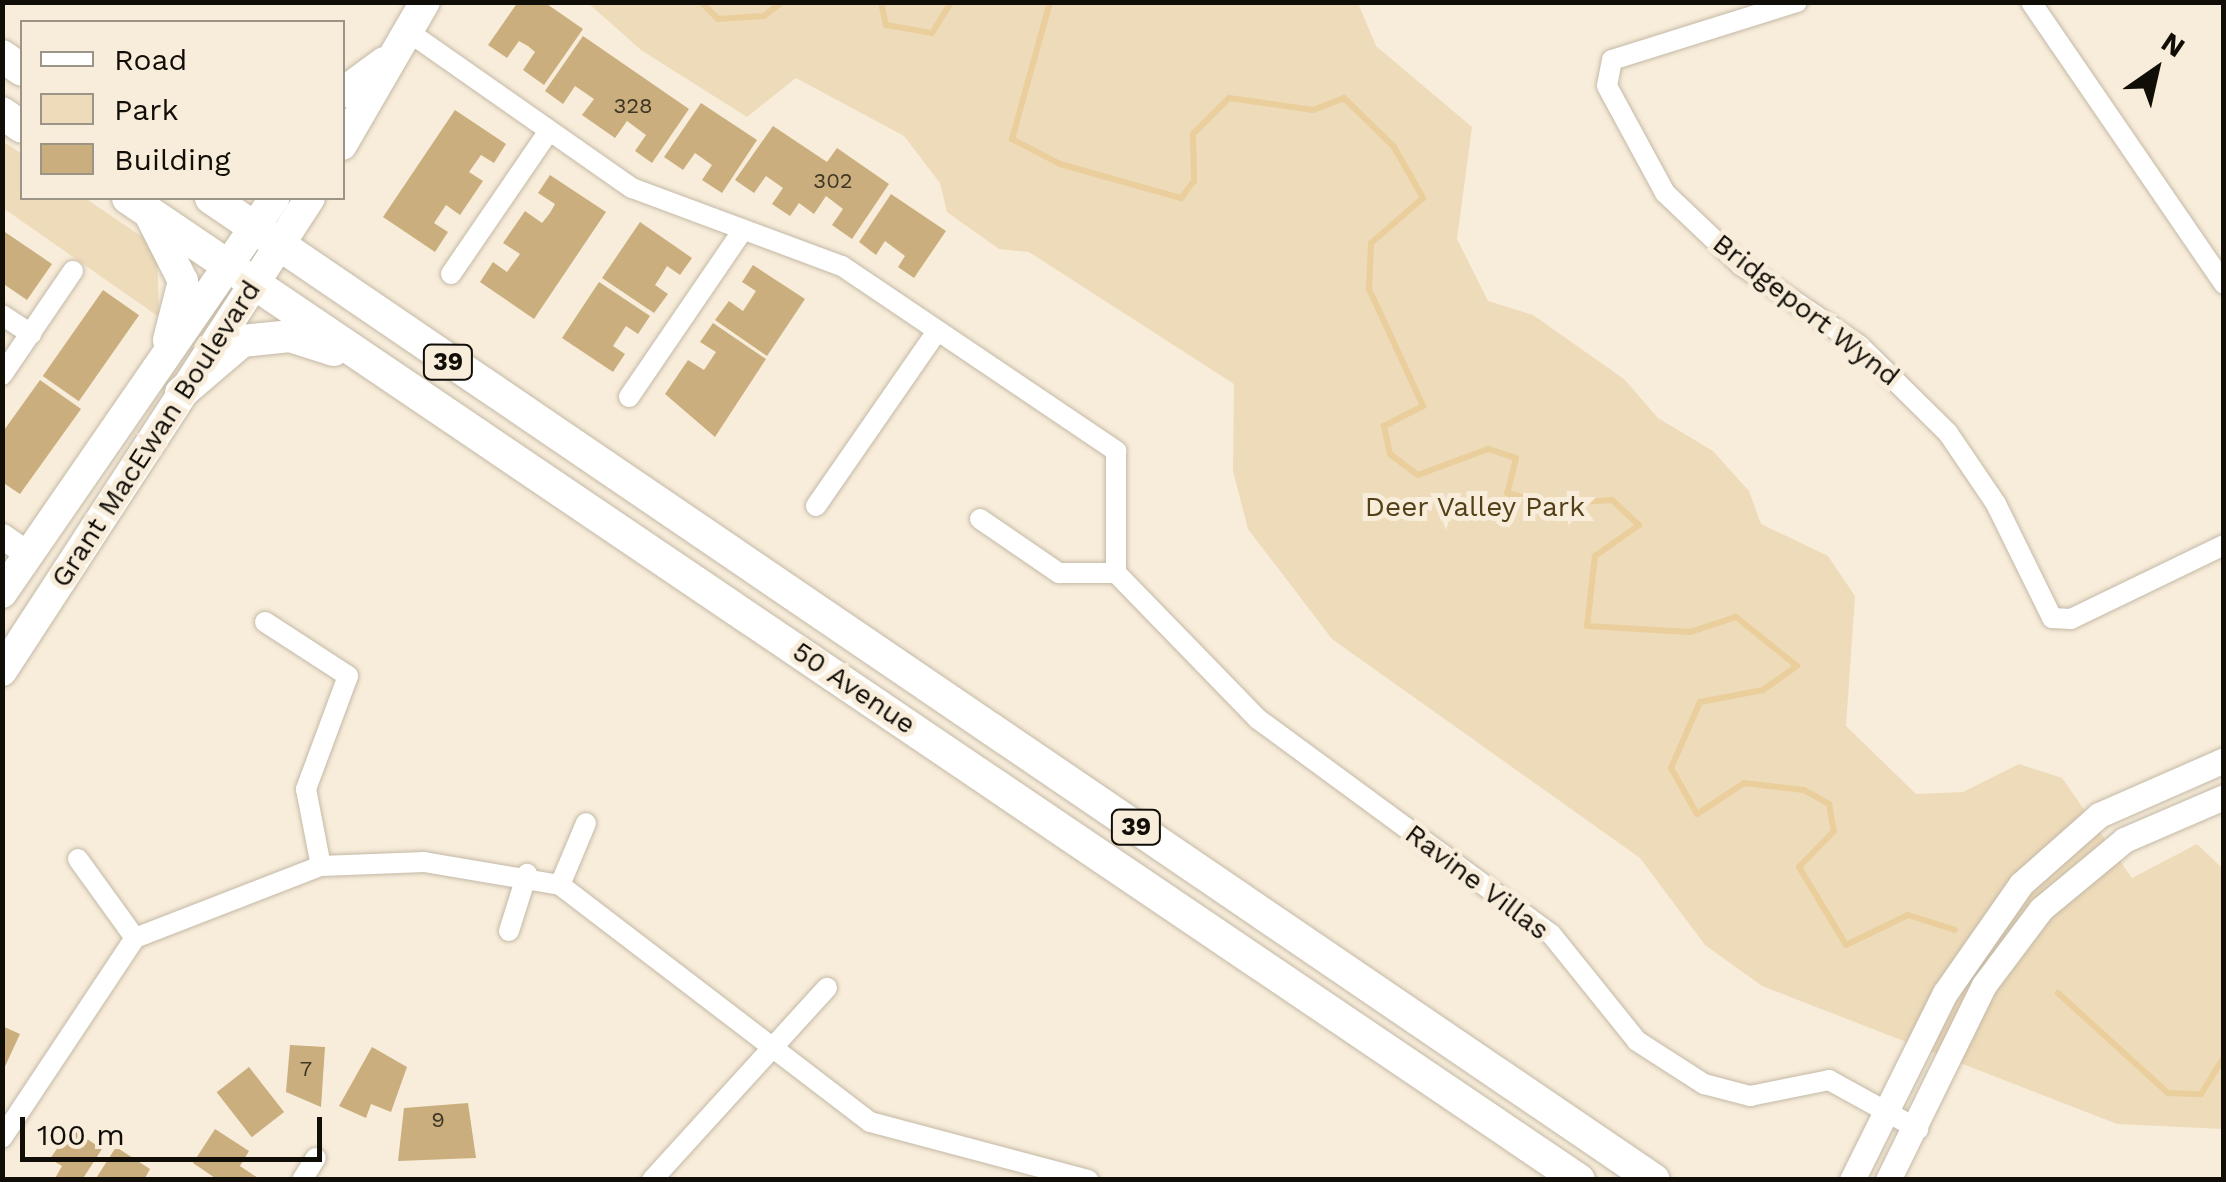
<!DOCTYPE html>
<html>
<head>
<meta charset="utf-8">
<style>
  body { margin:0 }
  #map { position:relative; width:2226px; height:1182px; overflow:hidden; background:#f8edda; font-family:"Work Sans",sans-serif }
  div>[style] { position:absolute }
  .green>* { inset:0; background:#eedbba }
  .stream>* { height:6px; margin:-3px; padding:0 3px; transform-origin:3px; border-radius:3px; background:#eace9b }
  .building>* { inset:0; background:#caae7d; transform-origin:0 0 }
  .roads { filter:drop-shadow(0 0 2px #c3b9a6) drop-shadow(0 0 2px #c3b9a6) }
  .minor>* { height:20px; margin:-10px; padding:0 10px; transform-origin:10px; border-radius:10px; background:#fff }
  .tertiary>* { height:25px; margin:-12.5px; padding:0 12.5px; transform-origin:12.5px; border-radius:12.5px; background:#fff }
  .secondary>* { height:30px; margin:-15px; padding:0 15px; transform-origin:15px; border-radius:15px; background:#fff }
  .primary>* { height:32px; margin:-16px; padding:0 16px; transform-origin:16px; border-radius:16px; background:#fff }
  span { translate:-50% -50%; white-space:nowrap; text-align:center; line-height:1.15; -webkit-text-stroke:10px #f8edda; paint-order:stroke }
  .number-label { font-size:22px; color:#3f3625 }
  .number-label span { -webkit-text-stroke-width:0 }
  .shield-label span { padding:2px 8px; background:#f8edda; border:2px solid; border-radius:8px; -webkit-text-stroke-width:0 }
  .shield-label { font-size:25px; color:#110e08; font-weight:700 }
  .street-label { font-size:28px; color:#110e08 }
  .park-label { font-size:28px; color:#544018 }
  .frame { position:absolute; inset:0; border:5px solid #110e08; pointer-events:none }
  .legend { position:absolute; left:20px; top:20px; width:325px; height:180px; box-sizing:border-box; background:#f8edda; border:2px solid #9c9486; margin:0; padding:12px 18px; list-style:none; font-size:30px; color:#110e08 }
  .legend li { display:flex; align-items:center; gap:20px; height:50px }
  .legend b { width:50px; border:2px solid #9c9486 }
  .north { position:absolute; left:2106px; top:20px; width:100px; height:100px; -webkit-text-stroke:8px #f8edda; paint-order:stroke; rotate:34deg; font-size:28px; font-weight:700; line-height:40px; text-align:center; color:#110e08 }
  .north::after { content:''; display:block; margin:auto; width:35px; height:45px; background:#110e08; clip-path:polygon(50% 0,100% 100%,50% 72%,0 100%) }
  .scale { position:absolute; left:20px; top:1117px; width:302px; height:45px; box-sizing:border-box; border:5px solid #110e08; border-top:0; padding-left:12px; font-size:30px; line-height:35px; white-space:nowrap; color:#110e08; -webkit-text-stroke:8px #f8edda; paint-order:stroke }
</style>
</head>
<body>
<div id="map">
  <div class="green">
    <div style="clip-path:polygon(588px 3px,1358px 3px,1376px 46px,1472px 127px,1457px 239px,1488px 301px,1533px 315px,1624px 379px,1658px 418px,1713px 451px,1749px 491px,1761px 524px,1828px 556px,1855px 596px,1846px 726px,1916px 794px,1963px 792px,2019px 764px,2062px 778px,2132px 878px,2197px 844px,2223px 869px,2223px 1129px,2117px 1124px,1762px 986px,1705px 945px,1640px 858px,1332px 639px,1248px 529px,1233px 471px,1234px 384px,1029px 252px,999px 249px,947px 212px,940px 183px,904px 136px,796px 78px,747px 117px,641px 50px)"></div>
    <div style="clip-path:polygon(2px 141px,22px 154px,22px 198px,85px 198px,157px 247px,159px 317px,3px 208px)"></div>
  </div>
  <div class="stream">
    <div style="left:701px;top:2px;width:24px;rotate:45deg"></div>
    <div style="left:718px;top:19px;width:46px;rotate:-3.7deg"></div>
    <div style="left:764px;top:16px;width:23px;rotate:-38deg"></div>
    <div style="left:881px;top:2px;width:24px;rotate:78deg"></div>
    <div style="left:886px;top:25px;width:47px;rotate:9.9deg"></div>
    <div style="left:932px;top:33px;width:36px;rotate:-58deg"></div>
    <div style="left:1050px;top:2px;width:142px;rotate:105.5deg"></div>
    <div style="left:1012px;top:139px;width:54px;rotate:27.5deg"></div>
    <div style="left:1060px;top:164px;width:126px;rotate:15.7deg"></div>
    <div style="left:1181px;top:198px;width:21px;rotate:-53deg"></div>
    <div style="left:1194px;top:181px;width:47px;rotate:-91.2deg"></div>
    <div style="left:1193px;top:134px;width:51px;rotate:-45deg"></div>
    <div style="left:1229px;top:98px;width:85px;rotate:8.1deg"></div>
    <div style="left:1313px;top:110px;width:33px;rotate:-21deg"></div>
    <div style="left:1344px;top:98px;width:70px;rotate:44.4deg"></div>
    <div style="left:1394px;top:147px;width:59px;rotate:60.4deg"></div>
    <div style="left:1423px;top:198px;width:69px;rotate:139.1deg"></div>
    <div style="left:1371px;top:243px;width:46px;rotate:92.5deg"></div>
    <div style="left:1369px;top:289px;width:129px;rotate:65.2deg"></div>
    <div style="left:1423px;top:406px;width:44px;rotate:152.9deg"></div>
    <div style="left:1384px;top:426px;width:29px;rotate:78deg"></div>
    <div style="left:1390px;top:454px;width:35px;rotate:37deg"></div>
    <div style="left:1418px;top:475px;width:75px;rotate:-20.4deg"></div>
    <div style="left:1488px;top:449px;width:29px;rotate:18deg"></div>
    <div style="left:1516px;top:458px;width:36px;rotate:104deg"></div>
    <div style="left:1507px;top:493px;width:43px;rotate:14.7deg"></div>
    <div style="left:1549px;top:504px;width:63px;rotate:-3.6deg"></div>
    <div style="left:1612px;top:500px;width:37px;rotate:43deg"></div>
    <div style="left:1639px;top:525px;width:54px;rotate:144.8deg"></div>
    <div style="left:1595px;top:556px;width:70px;rotate:96.5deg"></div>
    <div style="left:1587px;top:626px;width:103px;rotate:3.3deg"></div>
    <div style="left:1690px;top:632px;width:48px;rotate:-18.1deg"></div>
    <div style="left:1736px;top:617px;width:78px;rotate:38.8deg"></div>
    <div style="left:1797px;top:666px;width:42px;rotate:144.8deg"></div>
    <div style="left:1763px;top:690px;width:64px;rotate:169.2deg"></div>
    <div style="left:1700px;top:702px;width:72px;rotate:113.7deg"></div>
    <div style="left:1671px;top:768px;width:53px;rotate:60.5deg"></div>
    <div style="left:1697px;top:814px;width:56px;rotate:-33.4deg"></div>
    <div style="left:1744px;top:783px;width:60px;rotate:6.7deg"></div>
    <div style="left:1804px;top:790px;width:29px;rotate:29deg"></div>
    <div style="left:1829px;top:804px;width:27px;rotate:80deg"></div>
    <div style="left:1834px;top:831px;width:50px;rotate:134.2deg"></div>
    <div style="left:1799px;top:867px;width:91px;rotate:58.9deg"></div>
    <div style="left:1846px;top:945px;width:69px;rotate:-25.8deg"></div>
    <div style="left:1908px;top:915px;width:49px;rotate:17.7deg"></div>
    <div style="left:2058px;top:993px;width:149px;rotate:42.3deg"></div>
    <div style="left:2168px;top:1093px;width:33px;rotate:2deg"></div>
    <div style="left:2201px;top:1094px;width:44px;rotate:-58.1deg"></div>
  </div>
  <div class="building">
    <div style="clip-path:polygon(518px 2px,544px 2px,583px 29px,544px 85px,523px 70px,535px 52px,528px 46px,519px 41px,507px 58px,488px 45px)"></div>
    <div style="clip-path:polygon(583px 36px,689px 109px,652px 163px,635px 151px,646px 135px,627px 121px,615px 138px,582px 115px,594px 99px,575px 86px,563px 104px,545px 91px)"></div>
    <div style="clip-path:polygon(701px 103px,757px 140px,722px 193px,702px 180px,712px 165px,695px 153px,683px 170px,664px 157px)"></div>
    <div style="clip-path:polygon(455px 110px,506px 144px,494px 163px,481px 155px,469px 172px,483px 181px,460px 215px,446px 205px,434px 223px,448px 232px,435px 252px,383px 217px)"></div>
    <div style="clip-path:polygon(773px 126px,827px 162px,837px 148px,889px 184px,852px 239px,832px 225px,843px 209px,826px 196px,814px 214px,799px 203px,790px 216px,772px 204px,783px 188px,766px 176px,754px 193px,735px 180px)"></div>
    <div style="clip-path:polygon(550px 175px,606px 212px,534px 319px,480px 282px,493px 262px,507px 272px,520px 254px,503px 243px,525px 211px,542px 223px,550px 213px,555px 204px,538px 193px)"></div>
    <div style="clip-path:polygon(891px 194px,946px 231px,914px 278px,898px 267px,905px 256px,885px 241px,876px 255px,859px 242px)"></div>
    <div style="clip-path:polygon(640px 222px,692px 258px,680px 275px,667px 266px,661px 276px,655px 285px,668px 294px,654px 313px,602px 278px)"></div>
    <div style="clip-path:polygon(2px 230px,52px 264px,27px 300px,2px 283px)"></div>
    <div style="clip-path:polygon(753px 265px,805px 299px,767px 356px,715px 320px,729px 301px,743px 311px,756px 291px,742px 282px)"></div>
    <div style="clip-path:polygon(599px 282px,650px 316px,638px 334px,626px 326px,613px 346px,625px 354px,613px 372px,562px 338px)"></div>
    <div style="left:103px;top:290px;width:44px;height:105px;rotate:35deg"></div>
    <div style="clip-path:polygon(713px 323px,766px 359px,715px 437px,665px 394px,688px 360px,704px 370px,716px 352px,700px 342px)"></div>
    <div style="clip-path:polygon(40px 380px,81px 409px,20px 494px,2px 482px,2px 433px)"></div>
    <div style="clip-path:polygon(2px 1026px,20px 1034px,2px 1073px)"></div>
    <div style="clip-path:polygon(290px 1045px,325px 1047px,321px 1107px,286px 1092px)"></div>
    <div style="clip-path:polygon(372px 1047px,407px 1067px,391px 1112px,371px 1104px,366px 1118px,339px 1106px)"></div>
    <div style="left:249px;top:1067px;width:57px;height:41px;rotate:52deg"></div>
    <div style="clip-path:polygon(468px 1103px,476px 1158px,398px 1161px,404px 1108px)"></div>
    <div style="clip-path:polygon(71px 1128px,102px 1149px,82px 1180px,54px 1180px,62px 1166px,50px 1159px)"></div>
    <div style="clip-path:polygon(215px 1129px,249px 1151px,240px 1166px,261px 1180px,218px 1180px,193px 1163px)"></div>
    <div style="clip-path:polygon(116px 1147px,150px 1169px,144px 1180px,95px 1180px)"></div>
  </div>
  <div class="roads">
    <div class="minor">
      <div style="left:1797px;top:2px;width:194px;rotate:162.6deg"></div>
      <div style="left:1612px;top:60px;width:26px;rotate:101deg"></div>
      <div style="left:1607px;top:86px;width:122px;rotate:61.5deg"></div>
      <div style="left:1665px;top:193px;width:105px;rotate:43.5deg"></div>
      <div style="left:1741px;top:265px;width:144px;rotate:34.2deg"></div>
      <div style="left:1860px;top:346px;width:124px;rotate:44.7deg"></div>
      <div style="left:1948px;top:433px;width:86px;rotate:55.9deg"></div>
      <div style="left:1996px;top:504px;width:127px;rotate:63.8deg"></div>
      <div style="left:2052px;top:618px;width:19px;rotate:3deg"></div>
      <div style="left:2071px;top:619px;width:170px;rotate:-25.8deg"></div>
      <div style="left:2031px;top:2px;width:342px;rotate:55.6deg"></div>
      <div style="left:406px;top:30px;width:276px;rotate:35deg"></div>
      <div style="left:632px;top:188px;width:224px;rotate:20.4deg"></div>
      <div style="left:842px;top:266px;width:331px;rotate:34deg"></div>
      <div style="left:1116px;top:451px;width:122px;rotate:90deg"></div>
      <div style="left:1116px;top:573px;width:204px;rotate:45.8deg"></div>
      <div style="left:1258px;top:719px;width:363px;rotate:36.3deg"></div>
      <div style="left:1551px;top:934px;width:137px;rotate:51.2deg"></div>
      <div style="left:1637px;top:1041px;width:80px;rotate:32.7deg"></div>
      <div style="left:1704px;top:1084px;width:48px;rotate:14.6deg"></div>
      <div style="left:1750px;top:1096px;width:81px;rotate:-11.4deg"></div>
      <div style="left:1829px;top:1080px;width:102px;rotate:28.8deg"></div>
      <div style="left:451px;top:274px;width:173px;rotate:-55.6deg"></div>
      <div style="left:2px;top:315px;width:35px;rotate:33deg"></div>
      <div style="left:2px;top:375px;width:126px;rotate:-55.7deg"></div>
      <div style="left:629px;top:397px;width:199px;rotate:-55.7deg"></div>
      <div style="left:816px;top:506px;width:213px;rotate:-55.3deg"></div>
      <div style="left:980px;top:519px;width:96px;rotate:34.4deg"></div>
      <div style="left:1059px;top:573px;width:57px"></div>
      <div style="left:265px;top:622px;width:99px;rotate:33deg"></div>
      <div style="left:348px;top:676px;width:121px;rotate:110.4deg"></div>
      <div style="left:306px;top:789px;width:78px;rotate:79deg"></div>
      <div style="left:78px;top:859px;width:97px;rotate:54.2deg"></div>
      <div style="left:560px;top:885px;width:67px;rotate:-67.2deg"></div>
      <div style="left:509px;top:931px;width:60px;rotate:-72.5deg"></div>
      <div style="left:2px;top:1138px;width:240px;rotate:-56.4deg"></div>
      <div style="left:135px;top:938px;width:199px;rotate:-21.2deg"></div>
      <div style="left:321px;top:866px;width:103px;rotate:-2.2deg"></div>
      <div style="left:424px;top:862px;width:138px;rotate:9.6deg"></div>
      <div style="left:560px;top:885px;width:390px;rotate:37.4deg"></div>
      <div style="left:870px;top:1122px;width:226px;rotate:14.9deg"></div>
      <div style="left:302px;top:1180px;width:26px;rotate:-58deg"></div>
      <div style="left:652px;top:1180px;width:260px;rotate:-47.7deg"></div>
    </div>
    <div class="tertiary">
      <div style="left:2px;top:536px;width:32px;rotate:35deg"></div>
      <div style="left:1852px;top:1180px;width:209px;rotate:-63.6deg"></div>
      <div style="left:1945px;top:993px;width:133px;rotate:-55.1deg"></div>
      <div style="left:2021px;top:884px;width:104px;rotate:-41.5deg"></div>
      <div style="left:2099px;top:815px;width:137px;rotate:-23.7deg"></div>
      <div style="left:1888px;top:1180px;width:217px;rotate:-63.8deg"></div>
      <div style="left:1984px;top:985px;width:95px;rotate:-53.1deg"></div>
      <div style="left:2041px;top:909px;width:108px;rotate:-39.7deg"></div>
      <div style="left:2124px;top:840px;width:109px;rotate:-23.3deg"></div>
    </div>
    <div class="secondary">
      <div style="left:342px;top:93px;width:52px;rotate:-36.4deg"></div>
      <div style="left:342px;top:145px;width:165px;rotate:-59.9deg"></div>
      <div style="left:148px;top:212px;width:77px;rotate:63.1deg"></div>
      <div style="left:183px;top:281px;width:61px;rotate:104.3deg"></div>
      <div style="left:2px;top:593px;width:480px;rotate:-55.4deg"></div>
      <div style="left:2px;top:671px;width:564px;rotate:-56.93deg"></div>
    </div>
    <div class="primary">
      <div style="left:2px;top:56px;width:24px;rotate:35deg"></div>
      <div style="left:2px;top:113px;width:24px;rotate:35deg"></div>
      <div style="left:128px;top:198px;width:1752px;rotate:34.09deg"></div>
      <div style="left:211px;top:198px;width:1745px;rotate:34.24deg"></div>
      <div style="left:181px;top:393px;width:80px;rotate:-40.4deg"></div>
      <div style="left:242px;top:341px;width:48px;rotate:-5.9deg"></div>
      <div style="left:290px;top:336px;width:46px;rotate:17.7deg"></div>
    </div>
  </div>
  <div class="number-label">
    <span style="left:633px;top:106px">328</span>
    <span style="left:833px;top:181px">302</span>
    <span style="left:306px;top:1069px">7</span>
    <span style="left:438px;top:1120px">9</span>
  </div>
  <div class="shield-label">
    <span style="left:448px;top:362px">39</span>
    <span style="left:1136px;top:827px">39</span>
  </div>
  <div class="street-label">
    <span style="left:1806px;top:310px;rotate:38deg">Bridgeport Wynd</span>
    <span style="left:156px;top:434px;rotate:-57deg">Grant MacEwan Boulevard</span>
    <span style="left:854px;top:688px;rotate:34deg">50 Avenue</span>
    <span style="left:1477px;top:882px;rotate:37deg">Ravine Villas</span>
  </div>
  <div class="park-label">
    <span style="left:1475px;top:507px">Deer Valley Park</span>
  </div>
  <div class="frame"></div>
  <ul class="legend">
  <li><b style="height:12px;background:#fff"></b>Road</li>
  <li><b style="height:28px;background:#eedbba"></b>Park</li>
  <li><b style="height:28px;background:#caae7d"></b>Building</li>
  </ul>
  <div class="north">N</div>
  <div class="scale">100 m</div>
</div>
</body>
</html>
